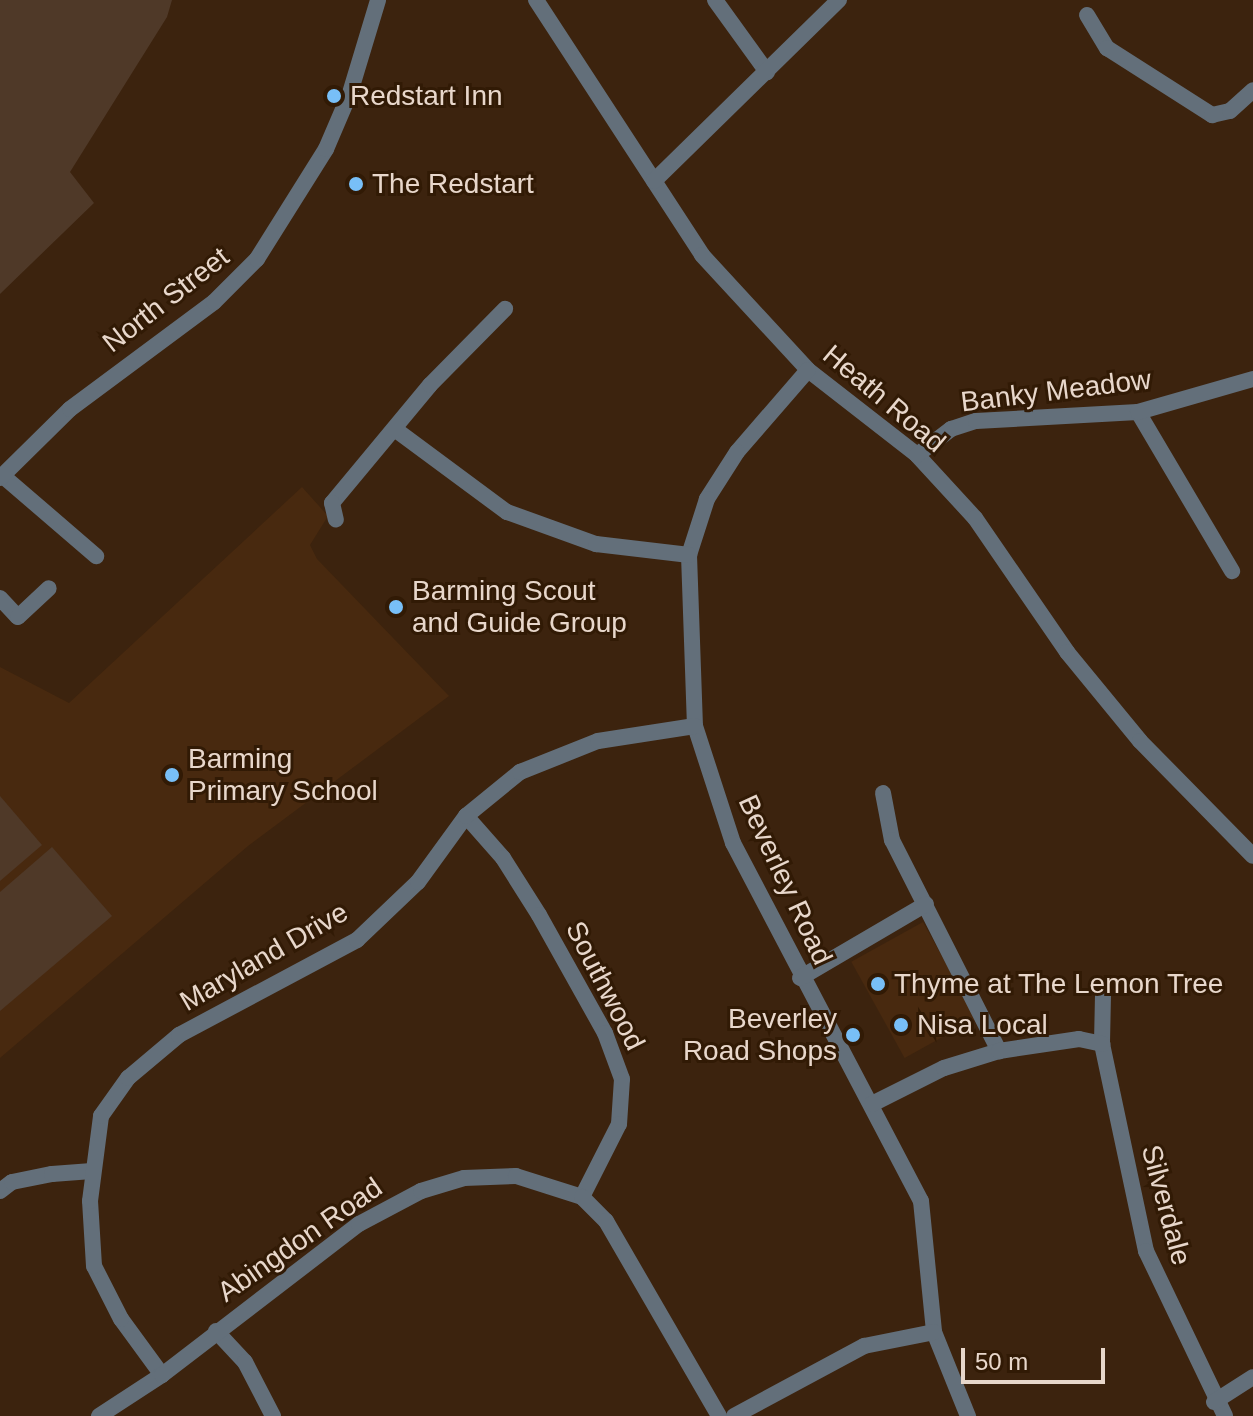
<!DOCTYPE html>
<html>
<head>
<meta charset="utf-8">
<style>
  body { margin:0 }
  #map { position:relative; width:1253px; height:1416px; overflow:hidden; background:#3c230e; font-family:Arial,sans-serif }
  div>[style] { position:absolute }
  .built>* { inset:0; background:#48290f; transform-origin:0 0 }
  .green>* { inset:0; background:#4f3928 }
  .street>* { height:16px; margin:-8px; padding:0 8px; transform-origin:8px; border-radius:8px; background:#636f7a }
  .dots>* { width:22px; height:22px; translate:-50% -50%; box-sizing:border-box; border:4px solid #311a05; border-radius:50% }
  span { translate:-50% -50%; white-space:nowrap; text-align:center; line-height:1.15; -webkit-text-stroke:6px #311a05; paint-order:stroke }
  .poi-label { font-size:28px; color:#e8d7cb }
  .left { translate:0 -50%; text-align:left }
  .right { translate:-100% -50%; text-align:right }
  .street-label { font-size:28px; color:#e8d7cb }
  .scale { position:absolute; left:961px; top:1348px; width:144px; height:36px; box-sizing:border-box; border:4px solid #e8d7cb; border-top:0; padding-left:10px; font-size:24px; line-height:28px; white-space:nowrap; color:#e8d7cb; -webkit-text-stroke:6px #311a05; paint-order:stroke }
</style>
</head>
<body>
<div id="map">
  <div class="built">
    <div style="clip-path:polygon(302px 487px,328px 516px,310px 545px,317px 559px,449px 696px,248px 846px,0 1058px,0 667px,69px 703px)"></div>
    <div style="left:923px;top:922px;width:110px;height:82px;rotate:61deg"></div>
  </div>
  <div class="green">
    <div style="clip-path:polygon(0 0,172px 0,167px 17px,70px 172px,94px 203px,0 294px)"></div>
    <div style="clip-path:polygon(0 796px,42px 845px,0 881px)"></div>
    <div style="clip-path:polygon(52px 847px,112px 916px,0 1011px,0 892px)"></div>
  </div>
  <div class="street">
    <div style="left:536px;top:0;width:304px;rotate:56.9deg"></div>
    <div style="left:702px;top:255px;width:156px;rotate:47.3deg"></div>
    <div style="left:808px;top:370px;width:138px;rotate:37.9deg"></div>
    <div style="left:917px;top:455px;width:86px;rotate:47.4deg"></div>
    <div style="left:975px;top:518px;width:163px;rotate:55.5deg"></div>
    <div style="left:1067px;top:652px;width:115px;rotate:50.6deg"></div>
    <div style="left:1140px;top:741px;width:161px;rotate:45.5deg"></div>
    <div style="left:715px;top:0;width:89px;rotate:54.2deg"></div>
    <div style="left:1087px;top:15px;width:39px;rotate:59deg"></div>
    <div style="left:1107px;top:48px;width:125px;rotate:32.5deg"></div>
    <div style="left:1212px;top:115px;width:18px;rotate:-13deg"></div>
    <div style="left:1230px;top:111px;width:31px;rotate:-42deg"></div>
    <div style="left:654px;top:181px;width:259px;rotate:-44.4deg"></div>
    <div style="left:808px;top:370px;width:108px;rotate:130.9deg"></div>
    <div style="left:737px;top:452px;width:56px;rotate:122.6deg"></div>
    <div style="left:707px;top:499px;width:59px;rotate:107.8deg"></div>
    <div style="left:689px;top:555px;width:171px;rotate:88deg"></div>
    <div style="left:695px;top:726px;width:123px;rotate:72deg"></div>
    <div style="left:733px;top:843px;width:404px;rotate:62.3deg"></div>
    <div style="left:921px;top:1201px;width:132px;rotate:84.3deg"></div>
    <div style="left:934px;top:1332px;width:91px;rotate:68deg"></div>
    <div style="left:1138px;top:412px;width:185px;rotate:59.4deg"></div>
    <div style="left:396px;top:430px;width:138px;rotate:36.5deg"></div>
    <div style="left:507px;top:512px;width:95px;rotate:19.8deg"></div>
    <div style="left:596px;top:544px;width:94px;rotate:6.7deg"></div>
    <div style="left:917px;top:455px;width:43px;rotate:-37.4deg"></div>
    <div style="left:951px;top:429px;width:26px;rotate:-18deg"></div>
    <div style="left:976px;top:421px;width:162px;rotate:-3.2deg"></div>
    <div style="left:1138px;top:412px;width:120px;rotate:-16deg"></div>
    <div style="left:3px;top:476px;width:123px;rotate:40.7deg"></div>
    <div style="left:0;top:478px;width:98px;rotate:-44.6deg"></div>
    <div style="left:70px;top:409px;width:179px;rotate:-36.6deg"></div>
    <div style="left:214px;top:302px;width:61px;rotate:-45deg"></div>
    <div style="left:257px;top:259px;width:130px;rotate:-57.9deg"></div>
    <div style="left:326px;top:149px;width:61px;rotate:-66.8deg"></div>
    <div style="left:350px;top:93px;width:97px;rotate:-73.2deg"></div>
    <div style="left:332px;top:503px;width:153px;rotate:-50.3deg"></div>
    <div style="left:430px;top:385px;width:107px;rotate:-45.4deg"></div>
    <div style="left:332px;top:503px;width:17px;rotate:77deg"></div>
    <div style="left:0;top:598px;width:26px;rotate:47deg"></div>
    <div style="left:18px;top:617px;width:42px;rotate:-43.1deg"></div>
    <div style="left:883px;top:793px;width:48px;rotate:79.2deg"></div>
    <div style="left:892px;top:840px;width:237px;rotate:63.1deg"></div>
    <div style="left:466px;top:816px;width:56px;rotate:48.6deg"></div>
    <div style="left:503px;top:858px;width:67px;rotate:57.7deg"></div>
    <div style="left:539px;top:915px;width:135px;rotate:60.8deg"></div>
    <div style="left:605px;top:1033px;width:49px;rotate:69.7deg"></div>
    <div style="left:622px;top:1079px;width:45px;rotate:93.8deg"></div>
    <div style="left:619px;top:1124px;width:82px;rotate:116.9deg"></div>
    <div style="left:800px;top:978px;width:146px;rotate:-30.4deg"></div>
    <div style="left:1103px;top:995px;width:49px;rotate:91.2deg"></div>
    <div style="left:1102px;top:1044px;width:212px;rotate:78deg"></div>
    <div style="left:1146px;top:1251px;width:183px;rotate:64.4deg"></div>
    <div style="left:872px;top:1104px;width:80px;rotate:-26.6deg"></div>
    <div style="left:944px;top:1068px;width:58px;rotate:-17.2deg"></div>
    <div style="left:999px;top:1051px;width:81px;rotate:-8.5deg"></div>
    <div style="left:1079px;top:1039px;width:24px;rotate:12deg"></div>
    <div style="left:0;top:1191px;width:15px;rotate:-37deg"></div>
    <div style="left:12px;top:1182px;width:41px;rotate:-11.3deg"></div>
    <div style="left:52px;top:1174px;width:40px;rotate:-4.3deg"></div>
    <div style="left:216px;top:1331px;width:42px;rotate:46.9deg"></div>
    <div style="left:245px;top:1362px;width:61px;rotate:62.6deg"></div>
    <div style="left:162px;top:1375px;width:69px;rotate:-126.2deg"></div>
    <div style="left:121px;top:1319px;width:59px;rotate:-117deg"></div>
    <div style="left:94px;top:1266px;width:65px;rotate:-93.5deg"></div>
    <div style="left:90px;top:1201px;width:86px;rotate:-82.6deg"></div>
    <div style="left:101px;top:1116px;width:47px;rotate:-54.6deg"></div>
    <div style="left:128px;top:1078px;width:67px;rotate:-40.1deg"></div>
    <div style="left:179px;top:1035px;width:202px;rotate:-28.1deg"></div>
    <div style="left:357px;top:940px;width:84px;rotate:-43.6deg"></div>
    <div style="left:418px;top:882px;width:82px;rotate:-54deg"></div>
    <div style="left:466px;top:816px;width:70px;rotate:-39.2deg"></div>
    <div style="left:520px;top:772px;width:84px;rotate:-21.7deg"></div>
    <div style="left:598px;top:741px;width:98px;rotate:-8.8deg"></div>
    <div style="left:1214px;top:1402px;width:46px;rotate:-32.7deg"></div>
    <div style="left:99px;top:1416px;width:75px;rotate:-33.1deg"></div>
    <div style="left:162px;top:1375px;width:248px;rotate:-37.5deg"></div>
    <div style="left:359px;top:1224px;width:70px;rotate:-28deg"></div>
    <div style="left:421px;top:1191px;width:45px;rotate:-16.8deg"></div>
    <div style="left:464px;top:1178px;width:52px;rotate:-2.2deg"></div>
    <div style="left:516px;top:1176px;width:69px;rotate:17.7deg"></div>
    <div style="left:582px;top:1197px;width:34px;rotate:45deg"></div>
    <div style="left:606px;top:1221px;width:225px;rotate:59.9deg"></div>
    <div style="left:734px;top:1416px;width:148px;rotate:-28.3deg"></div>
    <div style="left:864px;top:1346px;width:71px;rotate:-11.3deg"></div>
  </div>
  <div class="dots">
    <div style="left:334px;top:96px;background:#78bff7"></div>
    <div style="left:356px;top:184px;background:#78bff7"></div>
    <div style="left:396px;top:607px;background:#78bff7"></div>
    <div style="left:172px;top:775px;background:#78bff7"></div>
    <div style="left:878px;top:984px;background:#78bff7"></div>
    <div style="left:901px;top:1025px;background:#78bff7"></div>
    <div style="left:853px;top:1035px;background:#78bff7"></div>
  </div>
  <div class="poi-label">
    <span class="left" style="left:350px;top:96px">Redstart Inn</span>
    <span class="left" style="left:372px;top:184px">The Redstart</span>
    <span class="left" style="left:412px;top:607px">Barming Scout<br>and Guide Group</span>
    <span class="left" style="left:188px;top:775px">Barming<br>Primary School</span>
    <span class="left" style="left:894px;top:984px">Thyme at The Lemon Tree</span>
    <span class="right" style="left:837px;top:1035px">Beverley<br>Road Shops</span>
    <span class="left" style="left:917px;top:1025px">Nisa Local</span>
  </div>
  <div class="street-label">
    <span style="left:166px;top:300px;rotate:-38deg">North Street</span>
    <span style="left:1056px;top:391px;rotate:-7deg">Banky Meadow</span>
    <span style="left:884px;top:399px;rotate:40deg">Heath Road</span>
    <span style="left:785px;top:880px;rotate:65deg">Beverley Road</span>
    <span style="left:264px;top:957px;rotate:-30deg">Maryland Drive</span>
    <span style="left:605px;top:986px;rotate:63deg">Southwood</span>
    <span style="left:1166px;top:1205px;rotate:75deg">Silverdale</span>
    <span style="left:300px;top:1240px;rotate:-35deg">Abingdon Road</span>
  </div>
  <div class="scale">50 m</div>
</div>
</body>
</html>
